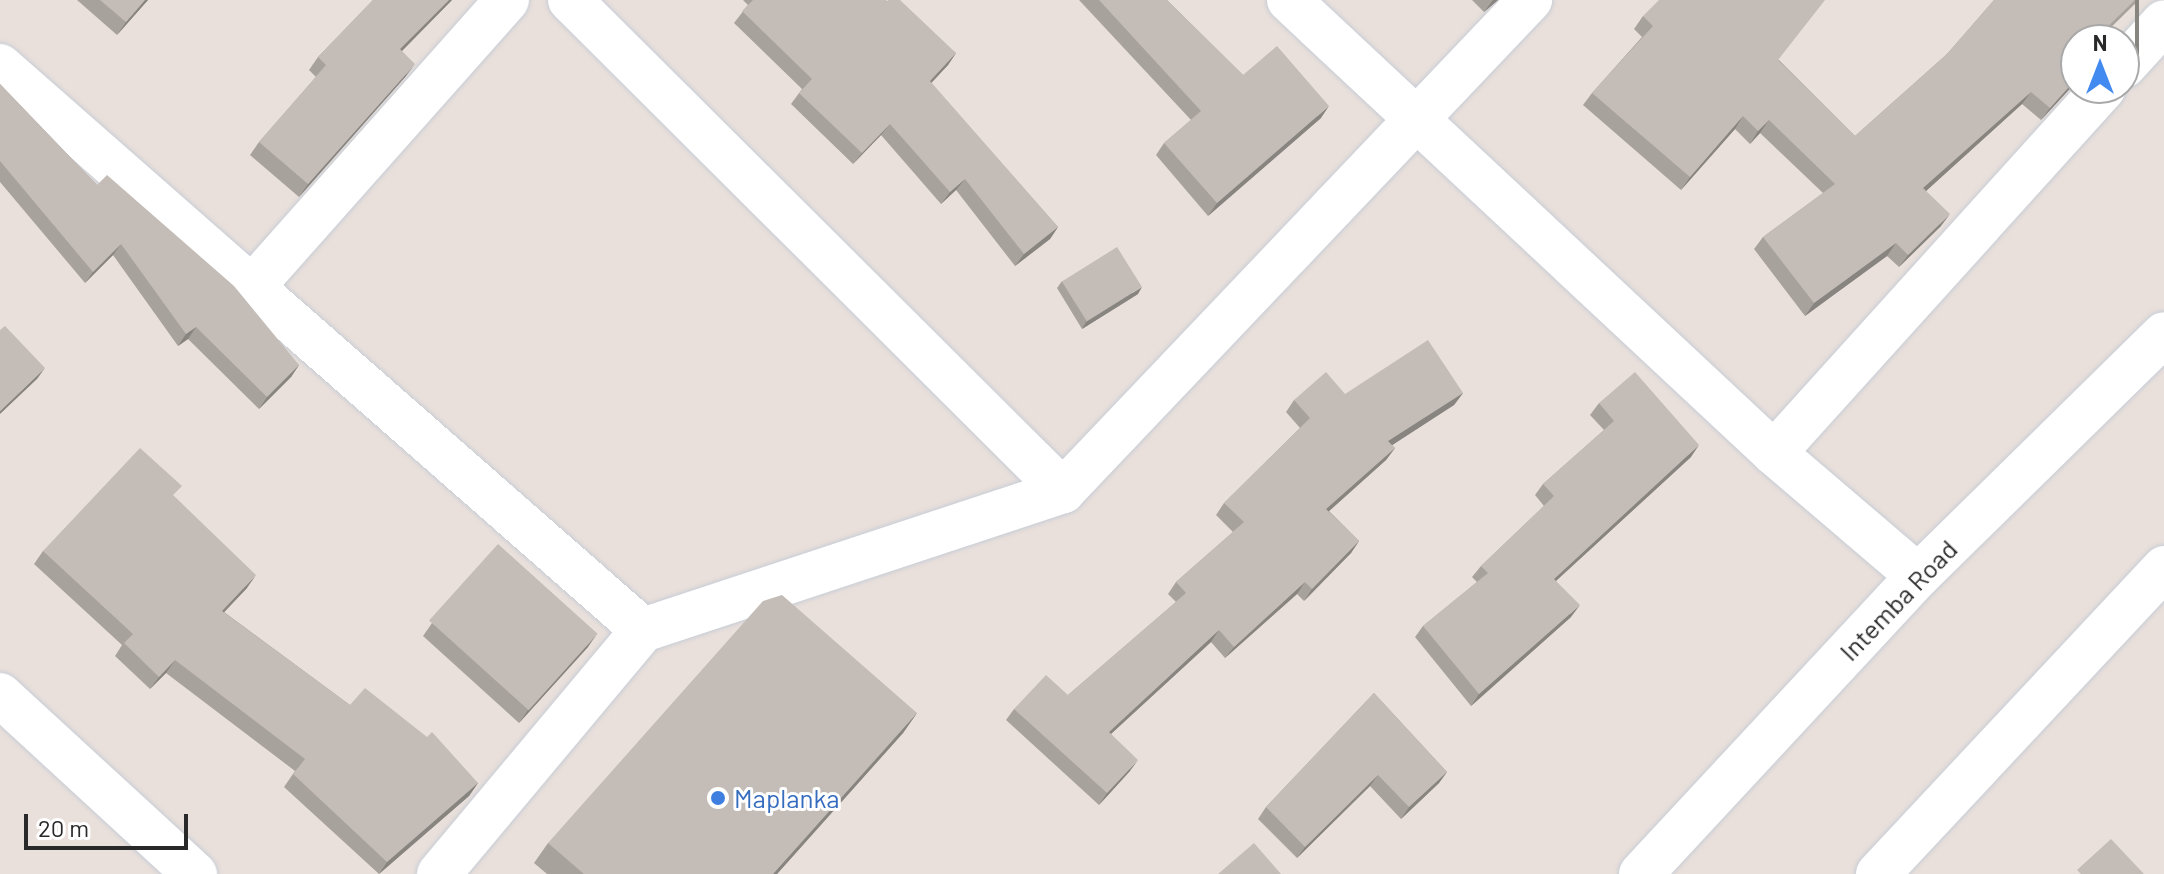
<!DOCTYPE html>
<html>
<head>
<meta charset="utf-8">
<style>
  body { margin:0 }
  #map { position:relative; width:2164px; height:874px; overflow:hidden; background:#eae0db; font-family:Barlow,sans-serif }
  div>[style] { position:absolute }
  .roads { filter:drop-shadow(0 0 2px #c7cdd6) drop-shadow(0 0 2px #c7cdd6) }
  .minor>* { height:44px; margin:-22px; padding:0 22px; transform-origin:22px; border-radius:22px; background:#fff }
  .wall>* { inset:0; background:#a8a29d }
  .shaded-wall>* { inset:0; background:#888480; transform-origin:0 0 }
  .building>* { inset:0; background:#c3bcb7; transform-origin:0 0 }
  .dots>* { width:22px; height:22px; translate:-50% -50%; box-sizing:border-box; border:4px solid #fff; border-radius:50% }
  span { translate:-50% -50%; white-space:nowrap; text-align:center; line-height:1.15; -webkit-text-stroke:6px #fff; paint-order:stroke }
  .street-label { font-size:26px; color:#292929 }
  .shop-label { font-size:26px; color:#366cbe }
  .left { translate:0 -50%; text-align:left }
  .north { position:absolute; left:2060px; top:24px; width:80px; height:80px; box-sizing:border-box; background:#fff; border:2px solid #a9a9a9; border-radius:50%; rotate:0deg; font-size:22px; font-weight:700; line-height:32px; text-align:center; color:#292929 }
  .north::after { content:''; display:block; margin:auto; width:28px; height:36px; background:#438af0; clip-path:polygon(50% 0,100% 100%,50% 72%,0 100%) }
  .scale { position:absolute; left:24px; top:814px; width:164px; height:36px; box-sizing:border-box; border:4px solid #292929; border-top:0; padding-left:10px; font-size:24px; line-height:28px; white-space:nowrap; color:#292929; -webkit-text-stroke:6px #fff; paint-order:stroke }
</style>
</head>
<body>
<div id="map">
  <div class="roads">
    <div class="minor">
      <div style="left:507px;top:0;width:384px;rotate:131.6deg"></div>
      <div style="left:252px;top:287px;width:520px;rotate:41.26deg"></div>
      <div style="left:643px;top:630px;width:442px;rotate:-18.3deg"></div>
      <div style="left:1063px;top:491px;width:678px;rotate:-46.44deg"></div>
      <div style="left:570px;top:0;width:696px;rotate:44.88deg"></div>
      <div style="left:1289px;top:0;width:664px;rotate:43.05deg"></div>
      <div style="left:1774px;top:453px;width:189px;rotate:40.5deg"></div>
      <div style="left:0;top:66px;width:335px;rotate:41.3deg"></div>
      <div style="left:2124px;top:66px;width:59px;rotate:-47.7deg"></div>
      <div style="left:1774px;top:453px;width:492px;rotate:-47.9deg"></div>
      <div style="left:0;top:695px;width:265px;rotate:42.6deg"></div>
      <div style="left:439px;top:874px;width:318px;rotate:-50.1deg"></div>
      <div style="left:1641px;top:874px;width:407px;rotate:-47.1deg"></div>
      <div style="left:1918px;top:576px;width:345px;rotate:-44.5deg"></div>
      <div style="left:1878px;top:874px;width:419px;rotate:-46.9deg"></div>
    </div>
  </div>
  <div class="wall">
    <div style="clip-path:polygon(77px 0,148px 0,117px 35px)"></div>
    <div style="clip-path:polygon(373px 0,452px 0,402px 51px,406px 76px,299px 197px,250px 155px,259px 142px,316px 77px,309px 70px,318px 57px)"></div>
    <div style="clip-path:polygon(743px 0,885px 0,956px 53px,948px 65px,931px 83px,1058px 227px,1050px 239px,1015px 266px,956px 190px,941px 204px,881px 135px,853px 164px,791px 104px,802px 89px,734px 23px,748px 5px)"></div>
    <div style="clip-path:polygon(1079px 0,1167px 0,1243px 75px,1321px 118px,1208px 216px,1156px 155px,1164px 143px,1191px 120px)"></div>
    <div style="clip-path:polygon(1472px 0,1498px 0,1484px 12px)"></div>
    <div style="clip-path:polygon(1994px 0,2139px 0,2098px 40px,2076px 40px,2076px 82px,2041px 120px,2022px 104px,1926px 191px,1941px 226px,1899px 267px,1887px 256px,1805px 316px,1754px 249px,1763px 237px,1823px 193px,1760px 133px,1750px 144px,1735px 129px,1681px 190px,1583px 105px,1592px 93px,1642px 37px,1634px 29px,1643px 16px,1779px 60px,1855px 136px,1947px 54px)"></div>
    <div style="clip-path:polygon(0 84px,97px 185px,299px 365px,291px 377px,259px 409px,188px 339px,178px 346px,113px 255px,85px 283px,0 182px)"></div>
    <div style="clip-path:polygon(1062px 281px,1138px 294px,1082px 329px,1057px 288px)"></div>
    <div style="clip-path:polygon(1463px 393px,1454px 405px,1392px 445px,1395px 448px,1386px 460px,1329px 511px,1359px 541px,1351px 553px,1304px 601px,1297px 594px,1225px 658px,1211px 642px,1111px 734px,1130px 771px,1099px 805px,1006px 720px,1014px 709px,1068px 695px,1176px 602px,1168px 594px,1176px 582px,1233px 532px,1216px 515px,1224px 503px,1300px 428px,1286px 412px,1294px 400px,1345px 394px)"></div>
    <div style="clip-path:polygon(1599px 403px,1691px 457px,1556px 581px,1571px 617px,1471px 706px,1415px 637px,1423px 626px,1477px 582px,1472px 577px,1481px 566px,1544px 506px,1535px 495px,1543px 484px,1604px 430px,1590px 415px)"></div>
    <div style="clip-path:polygon(174px 497px,247px 588px,224px 612px,350px 705px,478px 783px,469px 796px,379px 874px,284px 787px,295px 771px,166px 673px,150px 689px,115px 656px,122px 645px,34px 564px,43px 551px)"></div>
    <div style="clip-path:polygon(432px 623px,588px 647px,519px 723px,423px 636px)"></div>
    <div style="clip-path:polygon(1374px 693px,1447px 772px,1439px 783px,1401px 819px,1370px 786px,1297px 858px,1258px 819px,1266px 807px)"></div>
    <div style="clip-path:polygon(917px 713px,903px 733px,777px 874px,547px 874px,534px 863px,548px 843px)"></div>
  </div>
  <div class="shaded-wall">
    <div style="clip-path:polygon(145px 0,148px 0,117px 35px,126px 22px)"></div>
    <div style="clip-path:polygon(449px 0,452px 0,391px 62px,400px 49px)"></div>
    <div style="clip-path:polygon(1493px 0,1498px 0,1484px 12px)"></div>
    <div style="left:2135px;top:0;width:4px;height:57px"></div>
    <div style="clip-path:polygon(956px 53px,948px 65px,922px 93px,930px 81px)"></div>
    <div style="clip-path:polygon(415px 64px,406px 76px,299px 197px,308px 184px)"></div>
    <div style="clip-path:polygon(2076px 79px,2076px 82px,2041px 120px,2050px 108px)"></div>
    <div style="clip-path:polygon(2031px 92px,2022px 104px,1915px 201px,1923px 188px)"></div>
    <div style="clip-path:polygon(1329px 106px,1321px 118px,1208px 216px,1217px 203px)"></div>
    <div style="clip-path:polygon(1743px 116px,1735px 129px,1681px 190px,1690px 177px)"></div>
    <div style="clip-path:polygon(1769px 120px,1760px 133px,1750px 144px,1758px 131px)"></div>
    <div style="clip-path:polygon(890px 124px,881px 135px,853px 164px,862px 153px)"></div>
    <div style="clip-path:polygon(965px 179px,956px 190px,941px 204px,950px 192px)"></div>
    <div style="clip-path:polygon(1950px 214px,1941px 226px,1899px 267px,1908px 255px)"></div>
    <div style="clip-path:polygon(1058px 227px,1050px 239px,1015px 266px,1024px 254px)"></div>
    <div style="clip-path:polygon(1896px 243px,1887px 256px,1805px 316px,1814px 303px)"></div>
    <div style="clip-path:polygon(121px 244px,113px 255px,85px 283px,93px 272px)"></div>
    <div style="clip-path:polygon(1142px 287px,1138px 294px,1082px 329px,1086px 322px)"></div>
    <div style="clip-path:polygon(196px 327px,188px 339px,178px 346px,186px 334px)"></div>
    <div style="clip-path:polygon(299px 365px,291px 377px,259px 409px,267px 397px)"></div>
    <div style="clip-path:polygon(45px 368px,37px 379px,0 414px,0 411px)"></div>
    <div style="clip-path:polygon(1463px 393px,1454px 405px,1380px 453px,1388px 441px)"></div>
    <div style="clip-path:polygon(1699px 445px,1691px 457px,1546px 590px,1554px 579px)"></div>
    <div style="clip-path:polygon(1395px 448px,1386px 460px,1318px 521px,1326px 509px)"></div>
    <div style="clip-path:polygon(1359px 541px,1351px 553px,1304px 601px,1312px 589px)"></div>
    <div style="clip-path:polygon(256px 575px,247px 588px,213px 624px,222px 611px)"></div>
    <div style="clip-path:polygon(1305px 582px,1297px 594px,1225px 658px,1234px 647px)"></div>
    <div style="clip-path:polygon(1580px 605px,1571px 617px,1471px 706px,1479px 694px)"></div>
    <div style="clip-path:polygon(1219px 630px,1211px 642px,1100px 744px,1109px 732px)"></div>
    <div style="clip-path:polygon(597px 634px,588px 647px,519px 723px,528px 710px)"></div>
    <div style="clip-path:polygon(175px 660px,166px 673px,150px 689px,159px 677px)"></div>
    <div style="clip-path:polygon(917px 713px,903px 733px,777px 874px,773px 874px)"></div>
    <div style="clip-path:polygon(1138px 760px,1130px 771px,1099px 805px,1107px 793px)"></div>
    <div style="clip-path:polygon(1447px 772px,1439px 783px,1401px 819px,1409px 807px)"></div>
    <div style="clip-path:polygon(1378px 775px,1370px 786px,1297px 858px,1305px 847px)"></div>
    <div style="clip-path:polygon(478px 783px,469px 796px,379px 874px,387px 862px)"></div>
  </div>
  <div class="building">
    <div style="clip-path:polygon(100px 0,145px 0,126px 22px)"></div>
    <div style="clip-path:polygon(373px 0,449px 0,400px 49px,415px 64px,308px 184px,259px 142px,326px 65px,318px 57px)"></div>
    <div style="clip-path:polygon(753px 0,885px 0,886px 2px,888px 0,900px 0,956px 53px,930px 81px,1058px 227px,1024px 254px,965px 179px,950px 192px,890px 124px,862px 153px,799px 93px,812px 79px,742px 11px)"></div>
    <div style="clip-path:polygon(1099px 0,1167px 0,1243px 75px,1277px 46px,1329px 106px,1217px 203px,1164px 143px,1201px 111px)"></div>
    <div style="clip-path:polygon(1659px 0,1825px 0,1778px 60px,1855px 136px,1947px 54px,1994px 0,2135px 0,2094px 40px,2076px 40px,2076px 79px,2050px 108px,2031px 92px,1923px 188px,1950px 214px,1908px 255px,1896px 243px,1814px 303px,1763px 237px,1835px 184px,1769px 120px,1758px 131px,1743px 116px,1690px 177px,1592px 93px,1653px 26px,1643px 16px)"></div>
    <div style="clip-path:polygon(0 84px,97px 185px,107px 175px,234px 286px,299px 365px,267px 397px,196px 327px,186px 334px,121px 244px,93px 272px,0 161px)"></div>
    <div style="left:1117px;top:247px;width:47px;height:65px;rotate:58deg"></div>
    <div style="clip-path:polygon(5px 326px,45px 368px,0 411px,0 330px)"></div>
    <div style="clip-path:polygon(1428px 340px,1463px 393px,1388px 441px,1395px 448px,1326px 509px,1359px 541px,1312px 589px,1305px 582px,1234px 647px,1219px 630px,1109px 732px,1138px 760px,1107px 793px,1014px 709px,1046px 675px,1068px 695px,1186px 593px,1176px 582px,1244px 522px,1224px 503px,1310px 418px,1294px 400px,1326px 372px,1345px 394px)"></div>
    <div style="clip-path:polygon(1635px 372px,1699px 445px,1554px 579px,1580px 605px,1479px 694px,1423px 626px,1488px 573px,1481px 566px,1554px 496px,1543px 484px,1614px 421px,1599px 403px)"></div>
    <div style="clip-path:polygon(140px 448px,182px 486px,173px 495px,256px 575px,222px 611px,350px 705px,365px 688px,427px 737px,432px 732px,478px 783px,387px 862px,293px 774px,305px 759px,175px 660px,159px 677px,124px 643px,133px 634px,43px 551px)"></div>
    <div style="left:498px;top:544px;width:134px;height:103px;rotate:42deg"></div>
    <div style="clip-path:polygon(782px 595px,917px 713px,773px 874px,584px 874px,548px 843px,763px 601px)"></div>
    <div style="clip-path:polygon(1374px 693px,1447px 772px,1409px 807px,1378px 775px,1305px 847px,1266px 807px)"></div>
    <div style="clip-path:polygon(2111px 839px,2144px 874px,2081px 874px,2077px 870px)"></div>
    <div style="clip-path:polygon(1254px 843px,1281px 874px,1218px 874px)"></div>
  </div>
  <div class="dots">
    <div style="left:718px;top:798px;background:#3f7fe0"></div>
  </div>
  <div class="street-label">
    <span style="left:1898px;top:600px;rotate:-46deg">Intemba Road</span>
  </div>
  <div class="shop-label">
    <span class="left" style="left:734px;top:798px">Maplanka</span>
  </div>
  <div class="north">N</div>
  <div class="scale">20 m</div>
</div>
</body>
</html>
